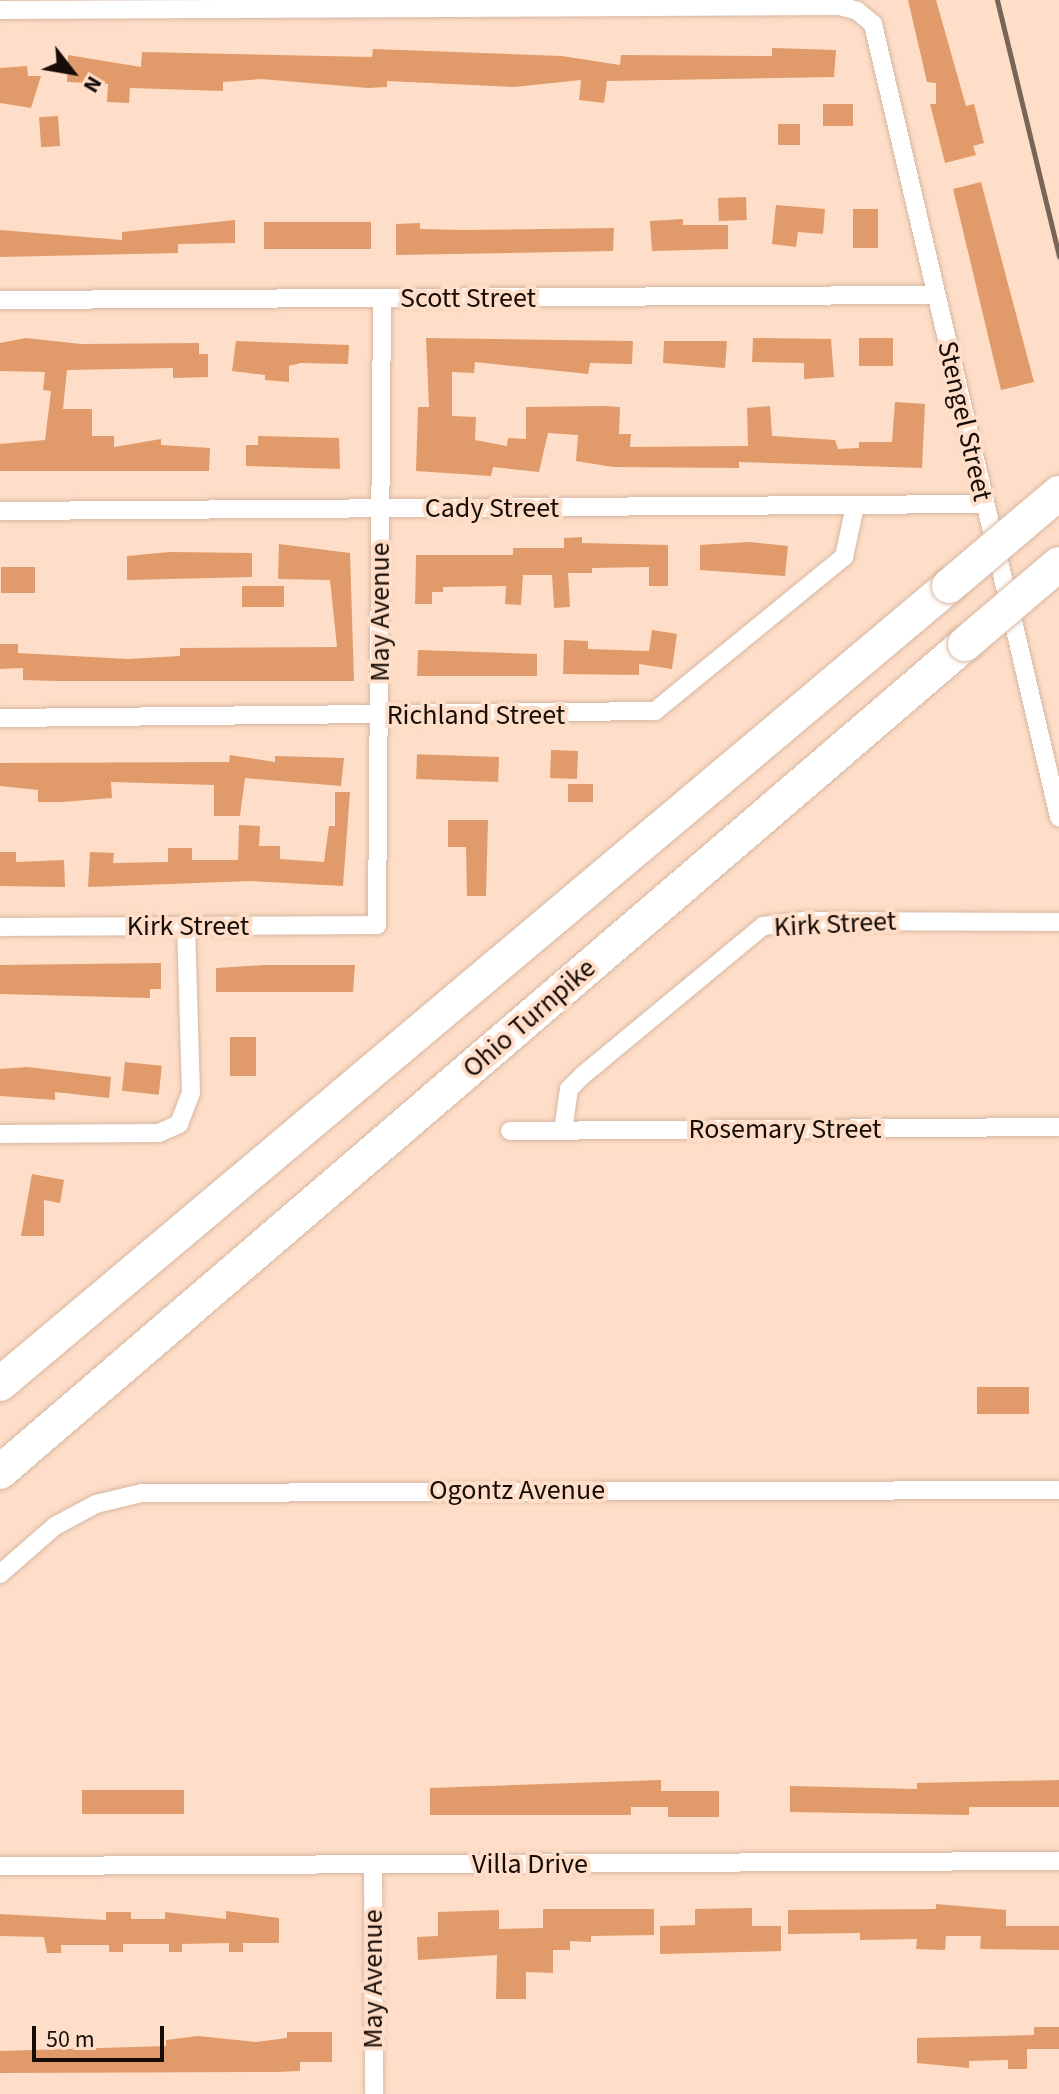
<!DOCTYPE html>
<html>
<head>
<meta charset="utf-8">
<style>
  body { margin:0 }
  #map { position:relative; width:1059px; height:2094px; overflow:hidden; background:#fedec8; font-family:"Source Sans 3",sans-serif }
  div>[style] { position:absolute }
  .building>* { inset:0; background:#e19a69; transform-origin:0 0 }
  .roads { filter:drop-shadow(0 0 2px #d6b7a2) drop-shadow(0 0 2px #d6b7a2) }
  .street>* { height:18px; margin:-9px; padding:0 9px; transform-origin:9px; border-radius:9px; background:#fff }
  .highway>* { height:34px; margin:-17px; padding:0 17px; transform-origin:17px; border-radius:17px; background:#fff }
  .rail>* { height:5px; margin:-2.5px; padding:0 2.5px; transform-origin:2.5px; border-radius:2.5px; background:#786458 }
  .bridges { filter:drop-shadow(0 0 2px #d6b7a2) drop-shadow(0 0 2px #d6b7a2) }
  .highway-bridge>* { height:34px; margin:-17px; padding:0 17px; transform-origin:17px; border-radius:17px; background:#fff }
  span { translate:-50% -50%; white-space:nowrap; text-align:center; line-height:1.15; -webkit-text-stroke:8px #fedec8; paint-order:stroke }
  .street-label { font-size:28px; color:#170c06 }
  .north { position:absolute; left:32px; top:32px; width:80px; height:80px; -webkit-text-stroke:6px #fedec8; paint-order:stroke; rotate:121deg; font-size:22px; font-weight:700; line-height:32px; text-align:center; color:#170c06 }
  .north::after { content:''; display:block; margin:auto; width:28px; height:36px; background:#170c06; clip-path:polygon(50% 0,100% 100%,50% 72%,0 100%) }
  .scale { position:absolute; left:32px; top:2026px; width:132px; height:36px; box-sizing:border-box; border:4px solid #170c06; border-top:0; padding-left:10px; font-size:24px; line-height:28px; white-space:nowrap; color:#170c06; -webkit-text-stroke:6px #fedec8; paint-order:stroke }
</style>
</head>
<body>
<div id="map">
  <div class="building">
    <div style="clip-path:polygon(908px 0,936px 0,966px 106px,974px 104px,984px 143px,973px 146px,976px 155px,945px 163px,930px 104px,936px 104px,936px 83px,927px 82px)"></div>
    <div style="clip-path:polygon(772px 48px,836px 50px,834px 77px,607px 81px,604px 103px,579px 100px,581px 80px,514px 87px,387px 81px,387px 87px,368px 88px,261px 79px,223px 82px,223px 91px,130px 88px,129px 103px,107px 102px,108px 84px,67px 82px,68px 55px,141px 67px,142px 52px,372px 57px,373px 49px,562px 56px,620px 65px,621px 55px,772px 56px)"></div>
    <div style="clip-path:polygon(27px 66px,28px 76px,41px 76px,31px 108px,0 103px,0 68px)"></div>
    <div style="left:823px;top:104px;width:30px;height:22px"></div>
    <div style="left:58px;top:116px;width:30px;height:19px;rotate:86deg"></div>
    <div style="left:778px;top:124px;width:22px;height:21px"></div>
    <div style="clip-path:polygon(981px 182px,1034px 382px,1001px 390px,953px 189px)"></div>
    <div style="left:746px;top:197px;width:23px;height:28px;rotate:88deg"></div>
    <div style="clip-path:polygon(776px 205px,825px 209px,823px 234px,798px 232px,796px 247px,772px 244px)"></div>
    <div style="left:853px;top:209px;width:25px;height:39px"></div>
    <div style="clip-path:polygon(683px 219px,683px 225px,728px 225px,728px 249px,652px 251px,650px 221px)"></div>
    <div style="clip-path:polygon(235px 220px,235px 243px,178px 244px,178px 253px,0 257px,0 230px,122px 240px,122px 232px)"></div>
    <div style="left:264px;top:222px;width:107px;height:27px"></div>
    <div style="clip-path:polygon(420px 223px,420px 229px,464px 230px,614px 228px,613px 251px,396px 255px,396px 224px)"></div>
    <div style="clip-path:polygon(26px 338px,81px 344px,199px 343px,199px 354px,208px 354px,208px 377px,173px 378px,173px 368px,67px 370px,63px 409px,92px 409px,92px 436px,114px 436px,114px 447px,161px 439px,161px 445px,210px 448px,209px 471px,0 471px,0 444px,45px 440px,51px 391px,43px 390px,45px 372px,0 371px,0 343px)"></div>
    <div style="clip-path:polygon(426px 338px,633px 341px,632px 364px,590px 363px,588px 374px,475px 362px,474px 373px,452px 372px,452px 416px,476px 417px,475px 440px,507px 446px,508px 438px,526px 439px,526px 407px,604px 406px,620px 407px,619px 434px,631px 434px,630px 447px,748px 446px,747px 408px,770px 406px,772px 436px,835px 440px,838px 449px,859px 448px,859px 442px,892px 442px,895px 402px,925px 404px,922px 468px,739px 462px,739px 468px,613px 467px,576px 461px,578px 435px,548px 433px,539px 472px,493px 467px,491px 476px,416px 471px,418px 407px,429px 407px)"></div>
    <div style="clip-path:polygon(753px 338px,831px 339px,834px 377px,804px 379px,804px 363px,752px 362px)"></div>
    <div style="left:893px;top:338px;width:28px;height:34px;rotate:90deg"></div>
    <div style="clip-path:polygon(236px 341px,349px 345px,348px 364px,301px 363px,289px 366px,289px 382px,265px 380px,265px 375px,232px 371px)"></div>
    <div style="clip-path:polygon(664px 341px,727px 341px,725px 368px,663px 363px)"></div>
    <div style="clip-path:polygon(258px 436px,339px 438px,340px 469px,246px 466px,246px 445px,258px 445px)"></div>
    <div style="clip-path:polygon(582px 537px,582px 543px,668px 545px,668px 586px,649px 586px,649px 567px,592px 568px,592px 573px,568px 573px,570px 607px,554px 608px,552px 575px,523px 575px,521px 605px,505px 604px,506px 586px,443px 587px,443px 592px,432px 592px,432px 604px,415px 604px,416px 555px,513px 555px,513px 548px,564px 548px,564px 538px)"></div>
    <div style="clip-path:polygon(750px 542px,788px 546px,785px 576px,700px 570px,700px 545px)"></div>
    <div style="clip-path:polygon(279px 544px,350px 553px,354px 681px,57px 681px,23px 680px,23px 668px,0 669px,0 644px,18px 644px,18px 653px,128px 659px,180px 656px,180px 648px,337px 647px,330px 580px,278px 579px)"></div>
    <div style="clip-path:polygon(170px 552px,252px 553px,252px 577px,127px 580px,127px 556px)"></div>
    <div style="left:1px;top:567px;width:34px;height:26px"></div>
    <div style="left:242px;top:586px;width:42px;height:21px"></div>
    <div style="clip-path:polygon(652px 630px,677px 634px,672px 669px,639px 664px,639px 675px,563px 674px,564px 640px,588px 641px,588px 649px,649px 651px)"></div>
    <div style="clip-path:polygon(418px 650px,537px 654px,537px 676px,417px 676px)"></div>
    <div style="left:551px;top:750px;width:27px;height:28px;rotate:2deg"></div>
    <div style="clip-path:polygon(230px 755px,275px 762px,275px 756px,344px 758px,341px 786px,245px 778px,240px 816px,214px 816px,214px 785px,111px 782px,112px 798px,62px 802px,38px 802px,38px 790px,0 786px,0 763px,229px 762px)"></div>
    <div style="left:499px;top:757px;width:25px;height:82px;rotate:92deg"></div>
    <div style="left:568px;top:784px;width:25px;height:18px"></div>
    <div style="clip-path:polygon(335px 792px,350px 792px,343px 886px,251px 881px,88px 887px,90px 852px,114px 853px,113px 863px,168px 862px,168px 848px,192px 848px,192px 860px,238px 860px,239px 825px,260px 826px,259px 846px,280px 846px,280px 859px,324px 862px,329px 826px,335px 826px)"></div>
    <div style="clip-path:polygon(448px 820px,488px 820px,486px 896px,467px 896px,466px 847px,448px 847px)"></div>
    <div style="clip-path:polygon(0 852px,16px 852px,16px 862px,64px 860px,65px 887px,0 886px)"></div>
    <div style="clip-path:polygon(161px 963px,161px 989px,150px 989px,150px 998px,0 994px,0 965px)"></div>
    <div style="clip-path:polygon(265px 965px,355px 965px,353px 992px,216px 992px,216px 968px)"></div>
    <div style="left:230px;top:1037px;width:26px;height:39px"></div>
    <div style="left:125px;top:1062px;width:37px;height:29px;rotate:6deg"></div>
    <div style="clip-path:polygon(27px 1067px,111px 1077px,109px 1098px,55px 1092px,55px 1100px,0 1096px,0 1069px)"></div>
    <div style="clip-path:polygon(32px 1174px,64px 1180px,60px 1203px,44px 1200px,44px 1236px,21px 1236px)"></div>
    <div style="left:977px;top:1387px;width:52px;height:27px"></div>
    <div style="clip-path:polygon(661px 1780px,661px 1791px,719px 1791px,719px 1817px,668px 1817px,668px 1807px,631px 1807px,631px 1815px,430px 1815px,430px 1788px)"></div>
    <div style="clip-path:polygon(1059px 1780px,1059px 1807px,969px 1807px,969px 1815px,790px 1812px,790px 1786px,917px 1789px,917px 1783px)"></div>
    <div style="left:184px;top:1790px;width:24px;height:102px;rotate:90deg"></div>
    <div style="clip-path:polygon(936px 1904px,1006px 1910px,1006px 1926px,1059px 1926px,1059px 1950px,980px 1949px,981px 1936px,946px 1936px,945px 1950px,916px 1949px,917px 1939px,860px 1940px,860px 1933px,788px 1934px,788px 1910px,936px 1909px)"></div>
    <div style="clip-path:polygon(752px 1908px,752px 1926px,781px 1926px,781px 1951px,660px 1954px,660px 1926px,695px 1925px,695px 1909px)"></div>
    <div style="clip-path:polygon(543px 1909px,654px 1909px,654px 1935px,591px 1936px,591px 1942px,570px 1941px,570px 1950px,553px 1950px,553px 1973px,526px 1972px,526px 1999px,496px 1999px,497px 1955px,418px 1960px,417px 1937px,438px 1936px,438px 1912px,499px 1910px,499px 1929px,543px 1928px)"></div>
    <div style="clip-path:polygon(226px 1911px,279px 1918px,279px 1943px,243px 1943px,243px 1952px,229px 1952px,229px 1943px,182px 1944px,182px 1952px,169px 1952px,169px 1944px,123px 1944px,123px 1952px,109px 1952px,109px 1945px,61px 1945px,61px 1953px,47px 1953px,44px 1937px,0 1936px,0 1914px,106px 1920px,106px 1912px,131px 1912px,131px 1919px,165px 1919px,165px 1912px,226px 1919px)"></div>
    <div style="clip-path:polygon(1034px 2027px,1059px 2027px,1059px 2049px,1027px 2049px,1027px 2069px,1008px 2069px,1008px 2060px,969px 2061px,969px 2068px,917px 2063px,917px 2038px,1034px 2035px)"></div>
    <div style="clip-path:polygon(287px 2032px,332px 2032px,332px 2062px,300px 2062px,300px 2071px,276px 2072px,0 2073px,0 2051px,166px 2046px,166px 2040px,198px 2036px,256px 2042px,287px 2038px)"></div>
  </div>
  <div class="roads">
    <div class="street">
      <div style="left:0;top:10px;width:840px;rotate:-0.27deg"></div>
      <div style="left:840px;top:6px;width:18px;rotate:16deg"></div>
      <div style="left:857px;top:11px;width:21px;rotate:39deg"></div>
      <div style="left:873px;top:24px;width:815px;rotate:76.8deg"></div>
      <div style="left:0;top:300px;width:935px;rotate:-0.31deg"></div>
      <div style="left:0;top:511px;width:985px;rotate:-0.41deg"></div>
      <div style="left:0;top:718px;width:655px;rotate:-0.61deg"></div>
      <div style="left:655px;top:711px;width:244px;rotate:-39.2deg"></div>
      <div style="left:844px;top:557px;width:52px;rotate:-77.8deg"></div>
      <div style="left:0;top:927px;width:377px;rotate:-0.3deg"></div>
      <div style="left:377px;top:925px;width:627px;rotate:-89.54deg"></div>
      <div style="left:510px;top:1131px;width:549px;rotate:-0.42deg"></div>
      <div style="left:563px;top:1131px;width:42px;rotate:-81.9deg"></div>
      <div style="left:569px;top:1089px;width:20px;rotate:-45deg"></div>
      <div style="left:583px;top:1075px;width:234px;rotate:-39.6deg"></div>
      <div style="left:763px;top:926px;width:42px;rotate:-6.8deg"></div>
      <div style="left:805px;top:921px;width:254px;rotate:0.2deg"></div>
      <div style="left:0;top:1134px;width:159px;rotate:-0.4deg"></div>
      <div style="left:159px;top:1133px;width:22px;rotate:-24deg"></div>
      <div style="left:179px;top:1124px;width:33px;rotate:-69deg"></div>
      <div style="left:191px;top:1093px;width:167px;rotate:-91.7deg"></div>
      <div style="left:0;top:1574px;width:73px;rotate:-41.1deg"></div>
      <div style="left:55px;top:1526px;width:47px;rotate:-28.2deg"></div>
      <div style="left:96px;top:1504px;width:47px;rotate:-13.4deg"></div>
      <div style="left:142px;top:1493px;width:917px;rotate:-0.19deg"></div>
      <div style="left:373px;top:1865px;width:229px;rotate:89.7deg"></div>
      <div style="left:0;top:1866px;width:1059px;rotate:-0.27deg"></div>
    </div>
    <div class="highway">
      <div style="left:0;top:1384px;width:1240px;rotate:-40.06deg"></div>
      <div style="left:0;top:1472px;width:1272px;rotate:-40.63deg"></div>
    </div>
  </div>
  <div class="rail">
    <div style="left:997px;top:0;width:264px;rotate:76.4deg"></div>
  </div>
  <div class="bridges">
    <div class="highway-bridge">
      <div style="left:949px;top:586px;width:144px;rotate:-40.2deg"></div>
      <div style="left:965px;top:644px;width:123px;rotate:-40.4deg"></div>
    </div>
  </div>
  <div class="street-label">
    <span style="left:468px;top:298px">Scott Street</span>
    <span style="left:965px;top:421px;rotate:77deg">Stengel Street</span>
    <span style="left:492px;top:508px">Cady Street</span>
    <span style="left:380px;top:612px;rotate:-90deg">May Avenue</span>
    <span style="left:476px;top:715px">Richland Street</span>
    <span style="left:835px;top:924px;rotate:-3deg">Kirk Street</span>
    <span style="left:188px;top:926px">Kirk Street</span>
    <span style="left:529px;top:1018px;rotate:-41deg">Ohio Turnpike</span>
    <span style="left:785px;top:1129px">Rosemary Street</span>
    <span style="left:517px;top:1490px">Ogontz Avenue</span>
    <span style="left:530px;top:1864px">Villa Drive</span>
    <span style="left:373px;top:1979px;rotate:-90deg">May Avenue</span>
  </div>
  <div class="north">N</div>
  <div class="scale">50 m</div>
</div>
</body>
</html>
